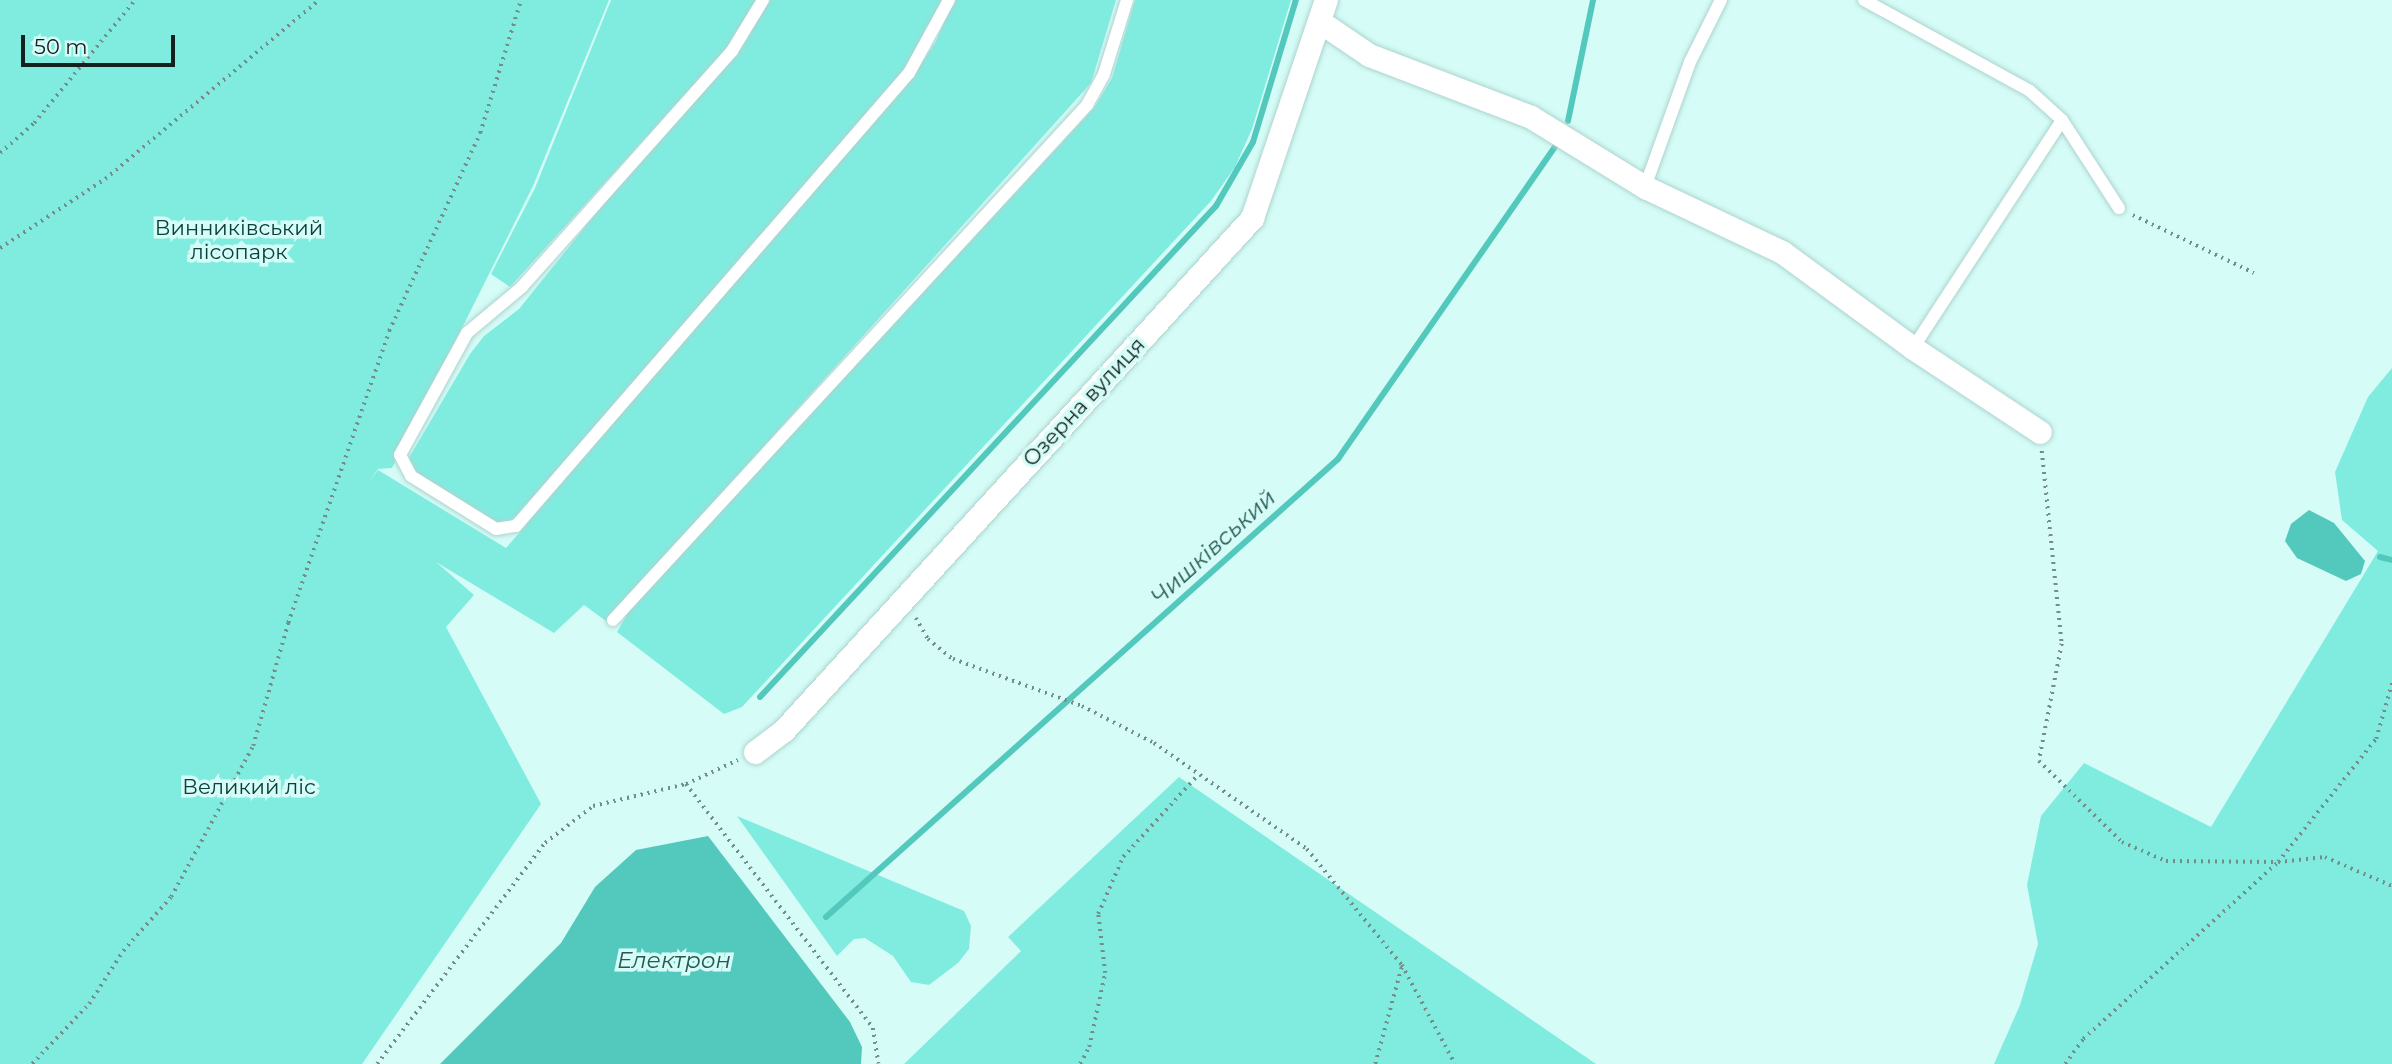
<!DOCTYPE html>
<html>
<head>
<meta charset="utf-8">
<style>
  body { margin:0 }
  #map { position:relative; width:2392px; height:1064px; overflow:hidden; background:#d5fcf7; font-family:Montserrat,sans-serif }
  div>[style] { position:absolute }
  .green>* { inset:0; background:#80ece0 }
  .water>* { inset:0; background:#53c8bc }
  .stream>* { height:6px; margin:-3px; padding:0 3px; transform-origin:3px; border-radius:3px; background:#53c8bc }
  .path>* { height:3.5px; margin-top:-1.75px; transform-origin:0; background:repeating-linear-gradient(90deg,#738d8a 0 2px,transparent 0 7px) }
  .roads { filter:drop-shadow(0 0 2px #add3ce) drop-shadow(0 0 2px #add3ce) }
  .lane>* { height:12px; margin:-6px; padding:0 6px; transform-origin:6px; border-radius:6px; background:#fff }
  .street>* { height:23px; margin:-11.5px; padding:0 11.5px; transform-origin:11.5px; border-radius:11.5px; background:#fff }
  span { translate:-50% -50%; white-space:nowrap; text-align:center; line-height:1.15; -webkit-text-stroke:7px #d5fcf7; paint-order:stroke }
  .park-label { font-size:21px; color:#09403c }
  .street-label { font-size:21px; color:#12201f }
  .water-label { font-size:23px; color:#275954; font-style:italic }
  .scale { position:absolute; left:21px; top:35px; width:154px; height:32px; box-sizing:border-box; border:4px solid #12201f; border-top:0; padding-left:9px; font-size:21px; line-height:24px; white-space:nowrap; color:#12201f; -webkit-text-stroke:5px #d5fcf7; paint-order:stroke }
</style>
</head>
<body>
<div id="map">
  <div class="green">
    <div style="clip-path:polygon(0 0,609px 0,533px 186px,392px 468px,378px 469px,369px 482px,378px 470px,506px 548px,914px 74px,935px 43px,954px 0,1116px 0,1091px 83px,606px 621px,584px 605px,554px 633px,436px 562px,474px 595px,446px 627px,541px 804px,362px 1064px,0 1064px)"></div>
    <div style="clip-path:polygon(611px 0,756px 0,726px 49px,510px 287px,491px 274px,535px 188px)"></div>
    <div style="clip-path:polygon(770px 0,943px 0,904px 70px,522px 512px,509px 521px,496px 522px,409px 468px,410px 456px,470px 354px,484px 336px,519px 309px,626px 176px,731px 60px)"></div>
    <div style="clip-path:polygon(1135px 0,1291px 0,1252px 129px,1235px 167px,1211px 201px,742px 707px,724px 714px,617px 632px,630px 609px,1094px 108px,1112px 78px)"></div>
    <div style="clip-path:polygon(2392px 368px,2392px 1064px,1994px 1064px,2020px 1005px,2038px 944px,2027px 885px,2041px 816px,2084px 763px,2211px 827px,2378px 551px,2342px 520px,2335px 472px,2368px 397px)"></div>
    <div style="clip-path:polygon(1179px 777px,1596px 1064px,904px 1064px,1021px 951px,1008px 937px)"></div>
    <div style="clip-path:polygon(737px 816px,964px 911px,971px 926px,969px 949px,958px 963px,929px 985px,911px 982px,893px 956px,865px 938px,854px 939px,837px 956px)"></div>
  </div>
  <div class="water">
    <div style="clip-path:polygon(2309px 510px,2334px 523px,2365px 561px,2361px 574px,2346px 581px,2297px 558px,2285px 541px,2291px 524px)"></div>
    <div style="clip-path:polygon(708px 836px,850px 1022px,862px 1047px,861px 1064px,440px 1064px,561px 943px,595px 887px,636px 850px)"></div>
  </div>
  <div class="stream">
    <div style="left:1568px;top:121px;width:124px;rotate:-78.3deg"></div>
    <div style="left:2380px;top:557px;width:12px;rotate:14deg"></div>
    <div style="left:760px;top:697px;width:670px;rotate:-47.12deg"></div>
    <div style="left:1216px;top:206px;width:74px;rotate:-60deg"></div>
    <div style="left:1253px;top:142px;width:148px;rotate:-73.2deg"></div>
    <div style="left:826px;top:917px;width:687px;rotate:-41.81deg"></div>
    <div style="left:1338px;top:459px;width:382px;rotate:-55.2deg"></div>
  </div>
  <div class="path">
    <div style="left:0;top:153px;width:45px;rotate:-41.4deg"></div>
    <div style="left:34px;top:123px;width:159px;rotate:-50.6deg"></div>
    <div style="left:2133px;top:215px;width:134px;rotate:25.6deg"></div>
    <div style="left:0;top:248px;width:126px;rotate:-33.3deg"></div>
    <div style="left:105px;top:179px;width:279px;rotate:-39.9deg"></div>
    <div style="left:2042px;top:451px;width:194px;rotate:84.1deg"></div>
    <div style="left:2062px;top:644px;width:119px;rotate:101.1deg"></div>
    <div style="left:2039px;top:761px;width:116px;rotate:44.3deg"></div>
    <div style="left:2122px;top:842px;width:48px;rotate:23.4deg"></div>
    <div style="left:2166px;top:861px;width:112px;rotate:0.5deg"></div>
    <div style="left:2278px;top:862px;width:157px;rotate:-51.5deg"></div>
    <div style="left:2376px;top:739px;width:58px;rotate:-74.1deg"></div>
    <div style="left:916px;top:618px;width:24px;rotate:60deg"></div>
    <div style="left:928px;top:639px;width:32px;rotate:39deg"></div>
    <div style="left:953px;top:659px;width:137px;rotate:20deg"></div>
    <div style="left:1082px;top:706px;width:81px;rotate:27.2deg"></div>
    <div style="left:1154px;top:743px;width:186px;rotate:34.7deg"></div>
    <div style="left:1307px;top:849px;width:150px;rotate:50.7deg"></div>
    <div style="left:1402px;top:965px;width:112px;rotate:61.8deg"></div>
    <div style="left:686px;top:784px;width:307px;rotate:52.5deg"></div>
    <div style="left:873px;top:1028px;width:36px;rotate:81deg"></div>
    <div style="left:32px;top:1064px;width:83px;rotate:-46.5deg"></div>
    <div style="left:89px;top:1004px;width:63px;rotate:-57.3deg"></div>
    <div style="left:123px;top:951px;width:72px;rotate:-48.4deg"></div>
    <div style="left:171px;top:897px;width:172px;rotate:-61.5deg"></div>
    <div style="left:253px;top:746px;width:128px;rotate:-74.1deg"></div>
    <div style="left:288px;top:623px;width:309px;rotate:-70.9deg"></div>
    <div style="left:389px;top:331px;width:218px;rotate:-65.3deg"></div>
    <div style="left:480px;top:133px;width:139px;rotate:-72.9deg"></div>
    <div style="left:377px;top:1064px;width:278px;rotate:-52.8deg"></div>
    <div style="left:545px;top:843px;width:61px;rotate:-37.6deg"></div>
    <div style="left:593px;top:806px;width:96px;rotate:-13.3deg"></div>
    <div style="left:686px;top:784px;width:57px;rotate:-24.8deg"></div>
    <div style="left:1080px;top:1064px;width:19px;rotate:-62deg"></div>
    <div style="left:1089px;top:1047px;width:76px;rotate:-77.8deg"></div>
    <div style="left:1105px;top:973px;width:59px;rotate:-96.8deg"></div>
    <div style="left:1098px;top:914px;width:62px;rotate:-66.3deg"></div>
    <div style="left:1123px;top:857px;width:110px;rotate:-47.6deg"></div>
    <div style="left:1375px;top:1064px;width:103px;rotate:-74.7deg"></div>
    <div style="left:2065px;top:1064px;width:31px;rotate:-54deg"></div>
    <div style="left:2083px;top:1039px;width:263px;rotate:-42.2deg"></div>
    <div style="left:2278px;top:862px;width:47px;rotate:-6.1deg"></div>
    <div style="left:2325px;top:857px;width:73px;rotate:23.4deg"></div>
  </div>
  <div class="roads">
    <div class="lane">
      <div style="left:763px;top:0;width:60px;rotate:121.3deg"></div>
      <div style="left:732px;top:51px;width:316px;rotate:131.7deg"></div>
      <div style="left:522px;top:287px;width:72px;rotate:140.1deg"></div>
      <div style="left:467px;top:333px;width:139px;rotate:118.8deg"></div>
      <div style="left:400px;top:455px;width:24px;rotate:62deg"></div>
      <div style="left:411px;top:476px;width:100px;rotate:31.9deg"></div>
      <div style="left:496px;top:529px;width:20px;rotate:-9deg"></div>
      <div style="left:516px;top:526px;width:600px;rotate:-49.06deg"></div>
      <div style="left:909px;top:73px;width:83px;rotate:-61.3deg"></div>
      <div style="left:1864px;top:0;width:189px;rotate:28.7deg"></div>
      <div style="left:2030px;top:91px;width:43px;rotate:42.2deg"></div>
      <div style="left:2062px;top:120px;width:105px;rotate:57.1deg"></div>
      <div style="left:1645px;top:187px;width:133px;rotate:-70.2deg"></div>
      <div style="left:1690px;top:62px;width:69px;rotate:-63.4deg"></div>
      <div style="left:1913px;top:348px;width:272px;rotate:-56.8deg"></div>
      <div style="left:613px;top:620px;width:700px;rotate:-47.37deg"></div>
      <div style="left:1087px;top:105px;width:35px;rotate:-61deg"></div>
      <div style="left:1104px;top:74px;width:77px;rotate:-72.7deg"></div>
    </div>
    <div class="street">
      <div style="left:1319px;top:21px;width:60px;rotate:34.2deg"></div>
      <div style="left:1369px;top:55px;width:173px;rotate:20.9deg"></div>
      <div style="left:1531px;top:117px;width:134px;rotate:31.6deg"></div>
      <div style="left:1645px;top:187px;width:152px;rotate:25.4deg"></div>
      <div style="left:1782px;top:252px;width:162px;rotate:36.2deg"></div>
      <div style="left:1913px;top:348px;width:152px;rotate:33.5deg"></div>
      <div style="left:755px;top:752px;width:36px;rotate:-37deg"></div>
      <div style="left:784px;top:730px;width:694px;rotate:-47.57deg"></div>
      <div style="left:1252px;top:218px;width:230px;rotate:-71.3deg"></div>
    </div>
  </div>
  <div class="park-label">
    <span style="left:239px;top:240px">Винниківський<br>лісопарк</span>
    <span style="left:249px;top:787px">Великий ліс</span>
  </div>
  <div class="street-label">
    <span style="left:1084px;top:402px;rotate:-47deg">Озерна вулиця</span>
  </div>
  <div class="water-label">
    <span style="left:1213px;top:547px;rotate:-42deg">Чишківський</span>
    <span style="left:674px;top:960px">Електрон</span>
  </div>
  <div class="scale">50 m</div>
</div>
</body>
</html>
